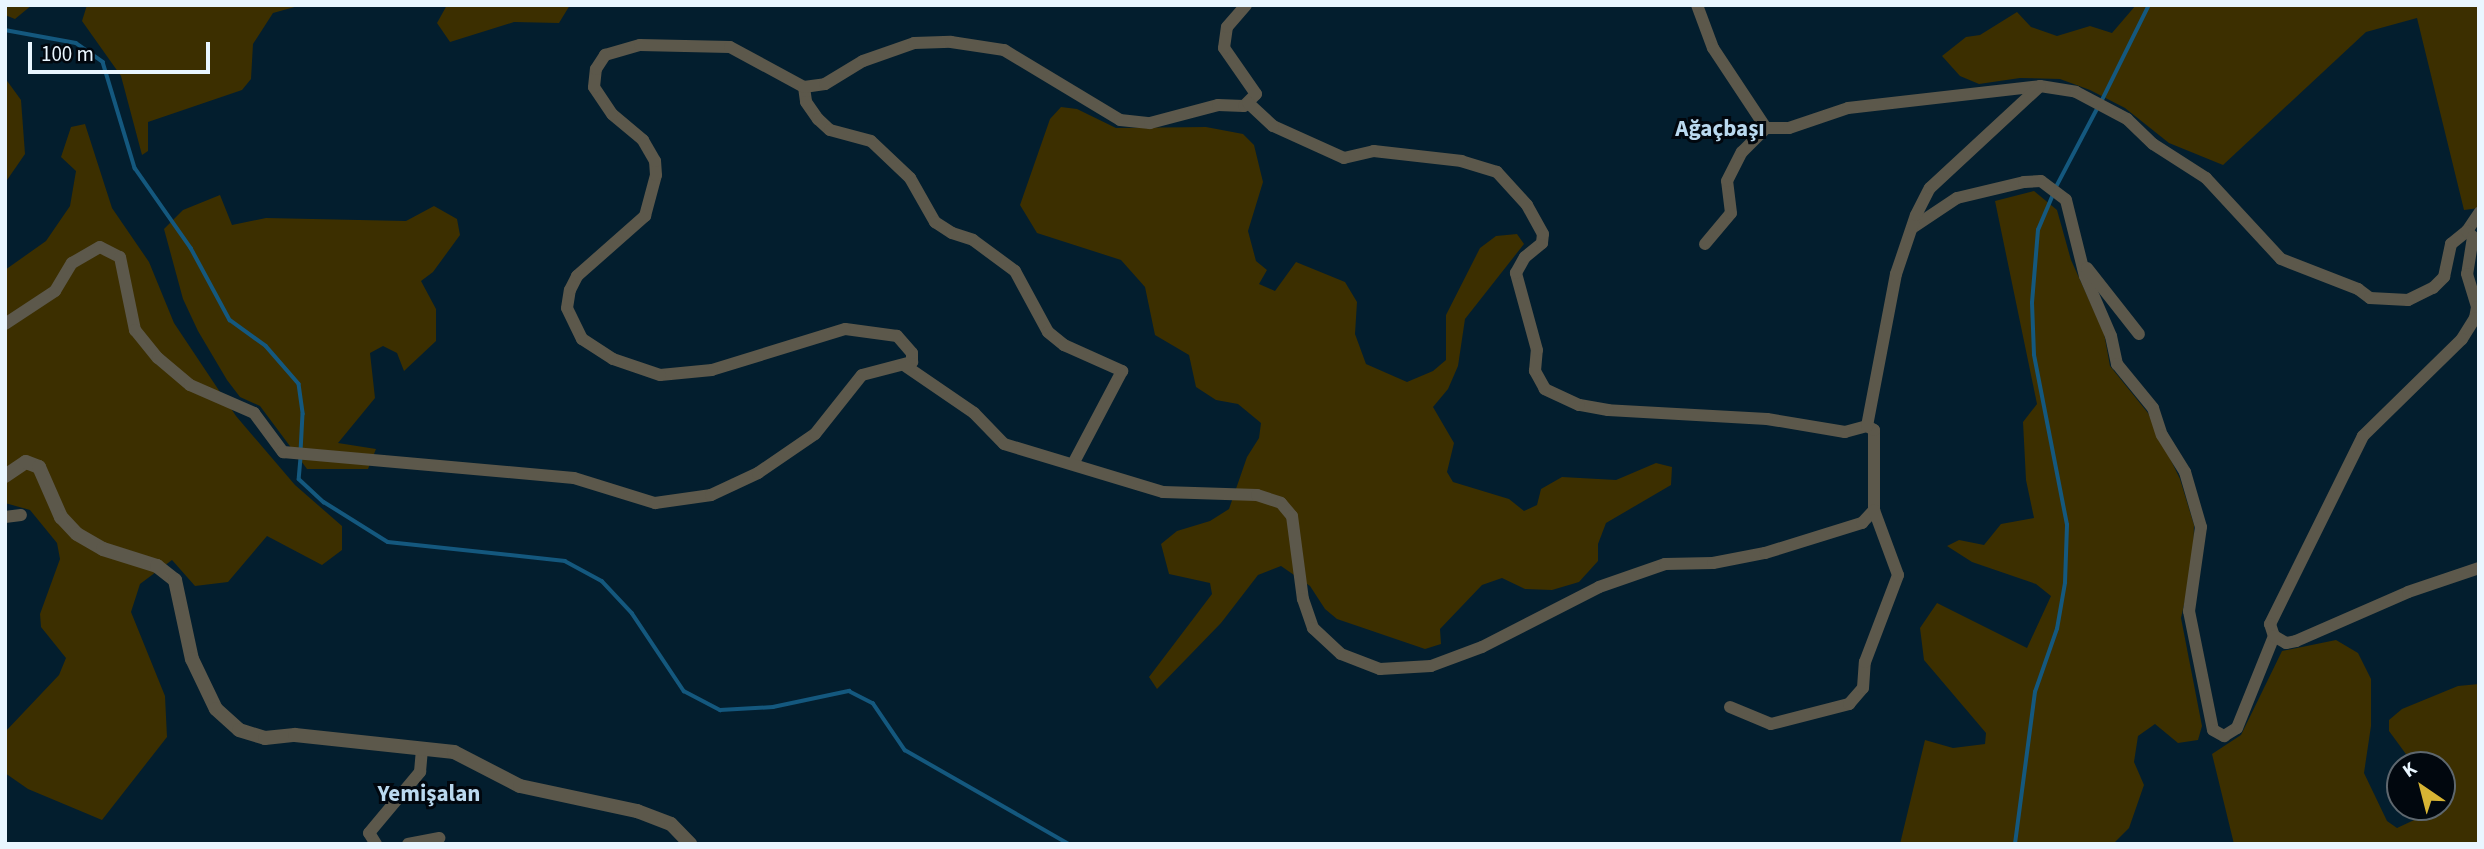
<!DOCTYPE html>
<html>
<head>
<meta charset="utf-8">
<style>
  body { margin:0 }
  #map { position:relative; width:2484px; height:849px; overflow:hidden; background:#031e2e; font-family:"Source Sans 3",sans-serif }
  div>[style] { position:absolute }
  .green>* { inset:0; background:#3c2f00 }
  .stream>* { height:3.5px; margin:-1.75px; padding:0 1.75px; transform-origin:1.75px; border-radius:1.75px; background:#14587e }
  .minor>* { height:12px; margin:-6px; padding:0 6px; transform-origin:6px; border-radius:6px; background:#5c584b }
  .tertiary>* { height:14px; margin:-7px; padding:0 7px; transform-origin:7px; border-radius:7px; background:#5c584b }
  span { translate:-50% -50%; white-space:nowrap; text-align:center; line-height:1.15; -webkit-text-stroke:6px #01070e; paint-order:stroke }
  .quarter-label { font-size:23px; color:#bad9ef; font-weight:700 }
  .frame { position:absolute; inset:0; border:7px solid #e9f6ff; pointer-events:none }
  .north { position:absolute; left:2386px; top:751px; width:70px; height:70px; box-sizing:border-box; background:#01070e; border:2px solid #5e676e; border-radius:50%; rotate:325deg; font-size:19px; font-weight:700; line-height:28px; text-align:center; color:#e9f6ff }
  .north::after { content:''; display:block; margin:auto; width:24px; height:32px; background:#d7b434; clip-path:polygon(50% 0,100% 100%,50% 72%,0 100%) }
  .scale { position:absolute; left:28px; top:42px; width:182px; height:32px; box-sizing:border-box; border:4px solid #e9f6ff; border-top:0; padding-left:9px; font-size:21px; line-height:24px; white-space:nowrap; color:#e9f6ff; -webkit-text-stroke:5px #01070e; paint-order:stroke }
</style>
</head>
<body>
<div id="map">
  <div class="green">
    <div style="clip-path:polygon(5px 5px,32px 5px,15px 19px,5px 15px)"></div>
    <div style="clip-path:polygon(87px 5px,302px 5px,273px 13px,253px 44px,251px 79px,242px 90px,148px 122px,148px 151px,142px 155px,121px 76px,82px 21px)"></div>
    <div style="clip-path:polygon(447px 5px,570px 5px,559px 23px,514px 22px,450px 42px,437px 23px)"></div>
    <div style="clip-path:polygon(2136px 5px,2479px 5px,2479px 208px,2464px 210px,2417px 18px,2366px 32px,2223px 165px,2169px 143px,2125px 108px,2090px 90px,2060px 79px,2020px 78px,1979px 84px,1960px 76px,1942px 56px,1966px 37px,1980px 35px,2017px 12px,2031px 27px,2057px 36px,2090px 26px,2112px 33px)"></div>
    <div style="clip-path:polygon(5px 78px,21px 100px,25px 154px,5px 183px)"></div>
    <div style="clip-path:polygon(1061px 107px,1077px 109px,1116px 128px,1206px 127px,1243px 134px,1254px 145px,1263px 182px,1248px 231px,1256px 261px,1267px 270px,1259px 284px,1275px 291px,1296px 262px,1345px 282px,1357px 302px,1355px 334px,1366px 364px,1407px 382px,1433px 371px,1446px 360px,1446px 315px,1480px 248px,1496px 236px,1517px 234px,1524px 244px,1465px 319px,1458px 366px,1448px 389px,1433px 407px,1454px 443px,1447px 472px,1453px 482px,1509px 499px,1524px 511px,1537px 505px,1541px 489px,1562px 477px,1616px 480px,1656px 463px,1672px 467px,1671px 485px,1606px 523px,1598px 544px,1598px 561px,1579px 582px,1552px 590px,1525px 589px,1502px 578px,1482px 585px,1440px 629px,1441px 644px,1425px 649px,1337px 619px,1325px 609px,1310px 586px,1281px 566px,1258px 575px,1221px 623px,1157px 689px,1149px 677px,1212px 594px,1210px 583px,1169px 574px,1161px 544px,1177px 531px,1210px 521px,1229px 509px,1247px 457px,1259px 438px,1261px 423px,1238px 404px,1216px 400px,1196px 387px,1189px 355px,1155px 335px,1145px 287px,1121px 260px,1037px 233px,1020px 205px,1050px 119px)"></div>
    <div style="clip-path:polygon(85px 124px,112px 208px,149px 262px,174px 323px,236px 416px,295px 485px,342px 526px,342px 550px,322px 565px,267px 536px,228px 582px,195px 586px,172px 560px,140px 584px,131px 612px,165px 696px,167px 737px,102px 820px,28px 789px,5px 773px,5px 732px,59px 675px,66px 658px,41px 627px,40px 614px,60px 559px,57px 543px,30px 510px,5px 503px,5px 270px,46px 241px,70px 206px,76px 171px,61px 157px,71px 127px)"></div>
    <div style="clip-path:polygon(2034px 191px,2057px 210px,2071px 260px,2104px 333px,2110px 366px,2148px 413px,2180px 479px,2194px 525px,2193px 564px,2181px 618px,2202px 726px,2198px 740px,2178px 743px,2155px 724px,2138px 736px,2134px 762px,2144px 785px,2129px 828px,2113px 844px,1900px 844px,1925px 740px,1953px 748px,1985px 744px,1986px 733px,1924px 660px,1920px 628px,1937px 603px,2027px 648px,2051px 596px,2036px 584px,1972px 562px,1947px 546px,1959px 540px,1984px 545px,2001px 524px,2034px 518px,2026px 480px,2023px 422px,2037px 404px,1995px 201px)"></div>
    <div style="clip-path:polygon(220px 195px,232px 225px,266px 218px,406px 221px,434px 206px,457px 219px,460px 235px,433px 272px,421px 281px,436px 309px,436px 341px,404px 371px,397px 353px,383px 346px,370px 353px,375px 398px,338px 443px,376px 449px,368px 469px,307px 469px,260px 406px,240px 397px,227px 380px,198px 331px,183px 299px,164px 229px,183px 210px)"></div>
    <div style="clip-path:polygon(2336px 640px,2358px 653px,2371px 679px,2371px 726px,2364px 773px,2387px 821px,2397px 828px,2442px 807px,2442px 765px,2414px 765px,2389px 731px,2389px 720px,2402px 709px,2458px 686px,2479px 684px,2479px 844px,2234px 844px,2212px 754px,2241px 735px,2282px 651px)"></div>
  </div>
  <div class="stream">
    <div style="left:5px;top:30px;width:72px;rotate:10.4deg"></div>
    <div style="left:76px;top:43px;width:33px;rotate:35deg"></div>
    <div style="left:103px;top:62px;width:111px;rotate:73.2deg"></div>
    <div style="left:135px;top:168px;width:98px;rotate:55deg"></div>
    <div style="left:191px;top:248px;width:82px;rotate:61.6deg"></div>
    <div style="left:230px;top:320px;width:44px;rotate:35.8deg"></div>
    <div style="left:266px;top:346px;width:50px;rotate:49deg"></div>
    <div style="left:299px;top:384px;width:30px;rotate:82deg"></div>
    <div style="left:303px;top:414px;width:37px;rotate:93deg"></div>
    <div style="left:2102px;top:100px;width:106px;rotate:-63.7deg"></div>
    <div style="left:2056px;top:187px;width:90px;rotate:-62.3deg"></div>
    <div style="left:301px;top:458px;width:21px;rotate:95deg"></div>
    <div style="left:299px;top:479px;width:34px;rotate:43deg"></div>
    <div style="left:324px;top:502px;width:75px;rotate:32deg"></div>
    <div style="left:388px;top:542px;width:178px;rotate:6.1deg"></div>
    <div style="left:565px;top:561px;width:42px;rotate:28.4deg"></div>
    <div style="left:602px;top:581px;width:44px;rotate:46.8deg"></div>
    <div style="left:632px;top:613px;width:94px;rotate:56.3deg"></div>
    <div style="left:684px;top:691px;width:41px;rotate:27.8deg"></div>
    <div style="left:720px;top:710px;width:53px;rotate:-3.2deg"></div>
    <div style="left:773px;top:707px;width:78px;rotate:-11.9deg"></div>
    <div style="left:849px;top:691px;width:27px;rotate:27deg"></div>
    <div style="left:873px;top:703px;width:57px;rotate:55.8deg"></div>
    <div style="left:905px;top:750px;width:189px;rotate:29.8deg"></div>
    <div style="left:2015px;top:844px;width:153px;rotate:-82.5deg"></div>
    <div style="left:2035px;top:692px;width:67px;rotate:-70.8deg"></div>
    <div style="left:2057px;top:629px;width:47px;rotate:-80.1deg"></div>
    <div style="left:2065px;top:583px;width:58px;rotate:-88deg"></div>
    <div style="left:2067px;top:525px;width:173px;rotate:-101deg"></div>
    <div style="left:2034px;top:355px;width:52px;rotate:-92.2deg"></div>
    <div style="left:2032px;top:303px;width:73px;rotate:-85.3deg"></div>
    <div style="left:2038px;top:230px;width:39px;rotate:-67deg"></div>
  </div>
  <div class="minor">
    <div style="left:1697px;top:5px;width:46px;rotate:69.6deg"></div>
    <div style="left:1713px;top:48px;width:96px;rotate:56.5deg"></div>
    <div style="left:804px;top:87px;width:15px;rotate:82deg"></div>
    <div style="left:806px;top:102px;width:21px;rotate:55deg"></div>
    <div style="left:818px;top:119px;width:16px;rotate:43deg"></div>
    <div style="left:830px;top:130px;width:42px;rotate:15deg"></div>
    <div style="left:871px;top:141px;width:54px;rotate:43.5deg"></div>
    <div style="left:910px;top:178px;width:51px;rotate:60.4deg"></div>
    <div style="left:935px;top:222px;width:20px;rotate:33deg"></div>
    <div style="left:952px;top:233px;width:22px;rotate:18deg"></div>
    <div style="left:973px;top:240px;width:52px;rotate:36.4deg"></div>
    <div style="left:1015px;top:271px;width:69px;rotate:61.6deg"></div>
    <div style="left:1048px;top:332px;width:21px;rotate:39deg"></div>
    <div style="left:1064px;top:345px;width:64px;rotate:24.1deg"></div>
    <div style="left:1122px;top:371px;width:105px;rotate:117.8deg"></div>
    <div style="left:1912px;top:228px;width:54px;rotate:-33.7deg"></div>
    <div style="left:1957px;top:198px;width:69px;rotate:-13.4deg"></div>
    <div style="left:2024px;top:182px;width:17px;rotate:-3deg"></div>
    <div style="left:2041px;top:181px;width:31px;rotate:37deg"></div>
    <div style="left:2066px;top:200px;width:78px;rotate:76deg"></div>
    <div style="left:2085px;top:276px;width:65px;rotate:66.6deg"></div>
    <div style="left:2111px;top:336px;width:29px;rotate:78deg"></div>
    <div style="left:2117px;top:364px;width:57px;rotate:50.7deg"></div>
    <div style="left:2153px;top:408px;width:28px;rotate:72deg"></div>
    <div style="left:2162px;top:435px;width:44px;rotate:58.1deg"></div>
    <div style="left:2185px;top:472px;width:57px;rotate:73.8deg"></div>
    <div style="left:2201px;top:527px;width:85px;rotate:98.1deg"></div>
    <div style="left:2189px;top:611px;width:121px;rotate:78.6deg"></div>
    <div style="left:2213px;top:730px;width:13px;rotate:29deg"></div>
    <div style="left:2224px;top:736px;width:15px;rotate:-32deg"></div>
    <div style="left:2237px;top:728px;width:99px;rotate:-68.1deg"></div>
    <div style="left:2467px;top:231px;width:22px;rotate:-56deg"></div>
    <div style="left:1705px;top:244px;width:40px;rotate:-50deg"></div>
    <div style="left:1731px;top:213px;width:32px;rotate:-97deg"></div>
    <div style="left:1727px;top:181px;width:33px;rotate:-63deg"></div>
    <div style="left:1742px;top:152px;width:34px;rotate:-45deg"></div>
    <div style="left:1766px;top:128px;width:23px"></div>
    <div style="left:1789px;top:128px;width:62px;rotate:-18.7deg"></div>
    <div style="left:1848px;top:108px;width:193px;rotate:-6.5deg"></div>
    <div style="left:2040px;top:86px;width:36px;rotate:9deg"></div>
    <div style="left:2076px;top:92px;width:58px;rotate:27.9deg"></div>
    <div style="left:2127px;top:119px;width:36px;rotate:44deg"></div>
    <div style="left:2153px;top:144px;width:63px;rotate:32.7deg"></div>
    <div style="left:2206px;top:178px;width:110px;rotate:47.2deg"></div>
    <div style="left:2281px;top:259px;width:83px;rotate:21.3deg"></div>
    <div style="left:2358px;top:289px;width:15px;rotate:37deg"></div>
    <div style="left:2370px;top:298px;width:38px;rotate:3deg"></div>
    <div style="left:2408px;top:300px;width:28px;rotate:-26deg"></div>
    <div style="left:2433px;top:288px;width:16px;rotate:-45deg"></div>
    <div style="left:2444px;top:277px;width:34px;rotate:-78deg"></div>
    <div style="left:2451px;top:244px;width:21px;rotate:-39deg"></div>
    <div style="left:2467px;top:231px;width:8px;rotate:45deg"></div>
    <div style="left:2473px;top:237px;width:37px;rotate:99deg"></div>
    <div style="left:2467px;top:274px;width:34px;rotate:73deg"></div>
    <div style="left:2477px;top:307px;width:11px;rotate:100deg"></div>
    <div style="left:2475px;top:318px;width:25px;rotate:122deg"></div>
    <div style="left:2462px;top:339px;width:139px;rotate:135.6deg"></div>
    <div style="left:2363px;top:436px;width:210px;rotate:116.3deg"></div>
    <div style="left:2270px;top:624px;width:13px;rotate:72deg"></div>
    <div style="left:2274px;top:636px;width:14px;rotate:30deg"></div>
    <div style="left:2286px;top:643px;width:10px;rotate:-11deg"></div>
    <div style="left:2296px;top:641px;width:122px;rotate:-23.6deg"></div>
    <div style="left:2408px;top:592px;width:75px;rotate:-18.7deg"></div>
    <div style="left:2087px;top:268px;width:84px;rotate:51.8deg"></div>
    <div style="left:5px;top:324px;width:60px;rotate:-33.4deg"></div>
    <div style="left:55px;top:291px;width:33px;rotate:-59deg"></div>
    <div style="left:72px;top:263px;width:32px;rotate:-30deg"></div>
    <div style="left:100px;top:247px;width:22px;rotate:27deg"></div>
    <div style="left:120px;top:257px;width:75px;rotate:78.4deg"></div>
    <div style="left:135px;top:330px;width:36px;rotate:51deg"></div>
    <div style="left:158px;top:358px;width:42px;rotate:40.2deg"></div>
    <div style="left:190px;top:385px;width:70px;rotate:23.6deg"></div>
    <div style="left:254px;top:413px;width:49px;rotate:53.4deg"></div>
    <div style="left:283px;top:452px;width:292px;rotate:5.1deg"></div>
    <div style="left:574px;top:478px;width:85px;rotate:17.2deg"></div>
    <div style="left:655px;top:503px;width:57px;rotate:-8.1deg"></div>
    <div style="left:711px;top:495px;width:52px;rotate:-25.1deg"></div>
    <div style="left:758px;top:473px;width:69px;rotate:-34.4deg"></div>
    <div style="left:815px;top:434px;width:75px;rotate:-51.5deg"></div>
    <div style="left:862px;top:375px;width:52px;rotate:-14.6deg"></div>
    <div style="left:912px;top:362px;width:9px;rotate:-90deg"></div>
    <div style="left:912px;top:353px;width:23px;rotate:-131deg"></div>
    <div style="left:897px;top:336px;width:52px;rotate:-172.3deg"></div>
    <div style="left:845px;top:329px;width:139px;rotate:162.9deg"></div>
    <div style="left:712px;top:370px;width:52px;rotate:174.5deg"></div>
    <div style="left:660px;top:375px;width:50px;rotate:-161.2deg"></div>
    <div style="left:613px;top:359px;width:37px;rotate:-147deg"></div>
    <div style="left:582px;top:339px;width:34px;rotate:-116deg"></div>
    <div style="left:567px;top:308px;width:18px;rotate:-81deg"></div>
    <div style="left:570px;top:290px;width:16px;rotate:-63deg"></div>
    <div style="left:577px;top:276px;width:91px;rotate:-41.4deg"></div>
    <div style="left:645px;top:216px;width:42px;rotate:-75deg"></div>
    <div style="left:656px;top:175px;width:14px;rotate:-94deg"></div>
    <div style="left:655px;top:161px;width:24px;rotate:-120deg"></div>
    <div style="left:643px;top:140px;width:40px;rotate:-140deg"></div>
    <div style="left:612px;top:114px;width:32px;rotate:-124deg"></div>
    <div style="left:594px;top:87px;width:18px;rotate:-84deg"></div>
    <div style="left:596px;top:69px;width:17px;rotate:-57deg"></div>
    <div style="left:605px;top:55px;width:36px;rotate:-16deg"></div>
    <div style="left:640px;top:45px;width:90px;rotate:1.3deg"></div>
    <div style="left:730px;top:47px;width:84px;rotate:28.4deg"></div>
    <div style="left:804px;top:87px;width:21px;rotate:-8deg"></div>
    <div style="left:825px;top:84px;width:44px;rotate:-31.2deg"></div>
    <div style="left:863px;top:61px;width:54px;rotate:-19.4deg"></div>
    <div style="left:914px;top:43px;width:37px;rotate:-2deg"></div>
    <div style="left:951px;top:42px;width:54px;rotate:8.6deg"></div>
    <div style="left:1004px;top:50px;width:135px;rotate:31.1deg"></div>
    <div style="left:1120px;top:120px;width:30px;rotate:6deg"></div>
    <div style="left:1150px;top:123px;width:70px;rotate:-14.8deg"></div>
    <div style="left:1218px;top:105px;width:26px;rotate:2deg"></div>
    <div style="left:1244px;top:106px;width:17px;rotate:-45deg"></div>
    <div style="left:1256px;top:94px;width:56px;rotate:-124.8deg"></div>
    <div style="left:1224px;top:48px;width:21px;rotate:-82deg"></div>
    <div style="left:1227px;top:27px;width:29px;rotate:-49deg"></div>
    <div style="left:904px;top:365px;width:85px;rotate:34.4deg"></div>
    <div style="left:974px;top:413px;width:43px;rotate:45.9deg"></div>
    <div style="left:1004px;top:444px;width:166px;rotate:16.8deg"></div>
    <div style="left:1163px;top:492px;width:94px;rotate:1.8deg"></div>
    <div style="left:1257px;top:495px;width:25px;rotate:18deg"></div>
    <div style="left:1281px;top:503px;width:17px;rotate:50deg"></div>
    <div style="left:1292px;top:516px;width:84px;rotate:82.5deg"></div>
    <div style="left:1303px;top:599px;width:31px;rotate:71deg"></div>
    <div style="left:1313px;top:628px;width:38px;rotate:43deg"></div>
    <div style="left:1341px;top:654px;width:42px;rotate:21deg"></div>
    <div style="left:1380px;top:669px;width:51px;rotate:-3.4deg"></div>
    <div style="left:1431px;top:666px;width:54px;rotate:-20.4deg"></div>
    <div style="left:1482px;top:647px;width:131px;rotate:-27.1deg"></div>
    <div style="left:1599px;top:587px;width:70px;rotate:-19.2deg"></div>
    <div style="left:1665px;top:564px;width:48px;rotate:-1.2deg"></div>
    <div style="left:1713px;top:563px;width:53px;rotate:-10.9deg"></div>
    <div style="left:1765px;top:553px;width:102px;rotate:-17.2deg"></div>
    <div style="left:1862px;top:523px;width:18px;rotate:-47deg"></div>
    <div style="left:1874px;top:510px;width:80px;rotate:-90deg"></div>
    <div style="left:1874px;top:430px;width:8px;rotate:-150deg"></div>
    <div style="left:1867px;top:426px;width:23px;rotate:165deg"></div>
    <div style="left:1845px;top:432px;width:79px;rotate:-170.5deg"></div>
    <div style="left:1767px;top:419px;width:159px;rotate:-176.8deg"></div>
    <div style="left:1608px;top:410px;width:29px;rotate:-170deg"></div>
    <div style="left:1579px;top:405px;width:38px;rotate:-155deg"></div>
    <div style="left:1545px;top:389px;width:21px;rotate:-119deg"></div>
    <div style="left:1535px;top:371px;width:21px;rotate:-85deg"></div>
    <div style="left:1537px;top:350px;width:80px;rotate:-105.3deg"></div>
    <div style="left:1516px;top:273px;width:18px;rotate:-61deg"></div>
    <div style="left:1525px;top:257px;width:22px;rotate:-39deg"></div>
    <div style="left:1542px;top:243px;width:9px;rotate:-84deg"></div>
    <div style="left:1543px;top:234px;width:33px;rotate:-119deg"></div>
    <div style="left:1527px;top:205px;width:45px;rotate:-132.3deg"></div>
    <div style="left:1497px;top:172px;width:37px;rotate:-163deg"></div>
    <div style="left:1462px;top:161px;width:89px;rotate:-173.5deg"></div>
    <div style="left:1374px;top:151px;width:31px;rotate:167deg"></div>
    <div style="left:1344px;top:158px;width:78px;rotate:-155.7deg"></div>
    <div style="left:1273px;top:126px;width:34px;rotate:-137deg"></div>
    <div style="left:1867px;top:426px;width:155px;rotate:-79.2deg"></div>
    <div style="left:1896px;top:274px;width:62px;rotate:-71.3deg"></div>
    <div style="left:1916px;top:215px;width:30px;rotate:-63deg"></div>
    <div style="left:1930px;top:188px;width:150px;rotate:-42.8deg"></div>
    <div style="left:5px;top:517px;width:16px;rotate:-7deg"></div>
    <div style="left:1730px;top:707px;width:44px;rotate:22.5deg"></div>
    <div style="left:1771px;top:724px;width:81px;rotate:-14.4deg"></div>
    <div style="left:1849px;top:704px;width:21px;rotate:-49deg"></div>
    <div style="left:1863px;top:688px;width:26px;rotate:-86deg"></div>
    <div style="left:1865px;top:662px;width:93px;rotate:-69.2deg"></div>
    <div style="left:1898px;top:575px;width:69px;rotate:-110.3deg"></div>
    <div style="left:376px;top:844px;width:13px;rotate:-122deg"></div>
    <div style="left:369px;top:833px;width:80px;rotate:-50.1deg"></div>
    <div style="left:420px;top:772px;width:22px;rotate:-85deg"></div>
    <div style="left:408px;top:844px;width:32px;rotate:-11deg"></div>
  </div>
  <div class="tertiary">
    <div style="left:5px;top:476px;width:25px;rotate:-34deg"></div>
    <div style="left:26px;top:462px;width:14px;rotate:21deg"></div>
    <div style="left:39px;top:467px;width:55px;rotate:66.3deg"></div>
    <div style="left:61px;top:517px;width:23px;rotate:47deg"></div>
    <div style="left:77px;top:534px;width:30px;rotate:30deg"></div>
    <div style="left:103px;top:549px;width:57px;rotate:17.5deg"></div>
    <div style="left:157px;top:566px;width:23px;rotate:38deg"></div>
    <div style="left:175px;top:580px;width:81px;rotate:77.9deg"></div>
    <div style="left:192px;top:659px;width:55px;rotate:64.4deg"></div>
    <div style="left:216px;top:709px;width:31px;rotate:42deg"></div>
    <div style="left:239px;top:730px;width:27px;rotate:17deg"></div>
    <div style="left:265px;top:738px;width:30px;rotate:-6deg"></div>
    <div style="left:295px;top:735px;width:160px;rotate:6.1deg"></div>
    <div style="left:454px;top:752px;width:74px;rotate:27.3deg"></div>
    <div style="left:520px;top:786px;width:120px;rotate:12.1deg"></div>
    <div style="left:637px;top:811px;width:36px;rotate:21deg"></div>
    <div style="left:671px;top:824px;width:28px;rotate:46deg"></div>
  </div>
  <div class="quarter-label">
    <span style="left:1720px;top:129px">Ağaçbaşı</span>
    <span style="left:429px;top:794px">Yemişalan</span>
  </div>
  <div class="frame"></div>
  <div class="north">K</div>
  <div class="scale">100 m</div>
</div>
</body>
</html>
